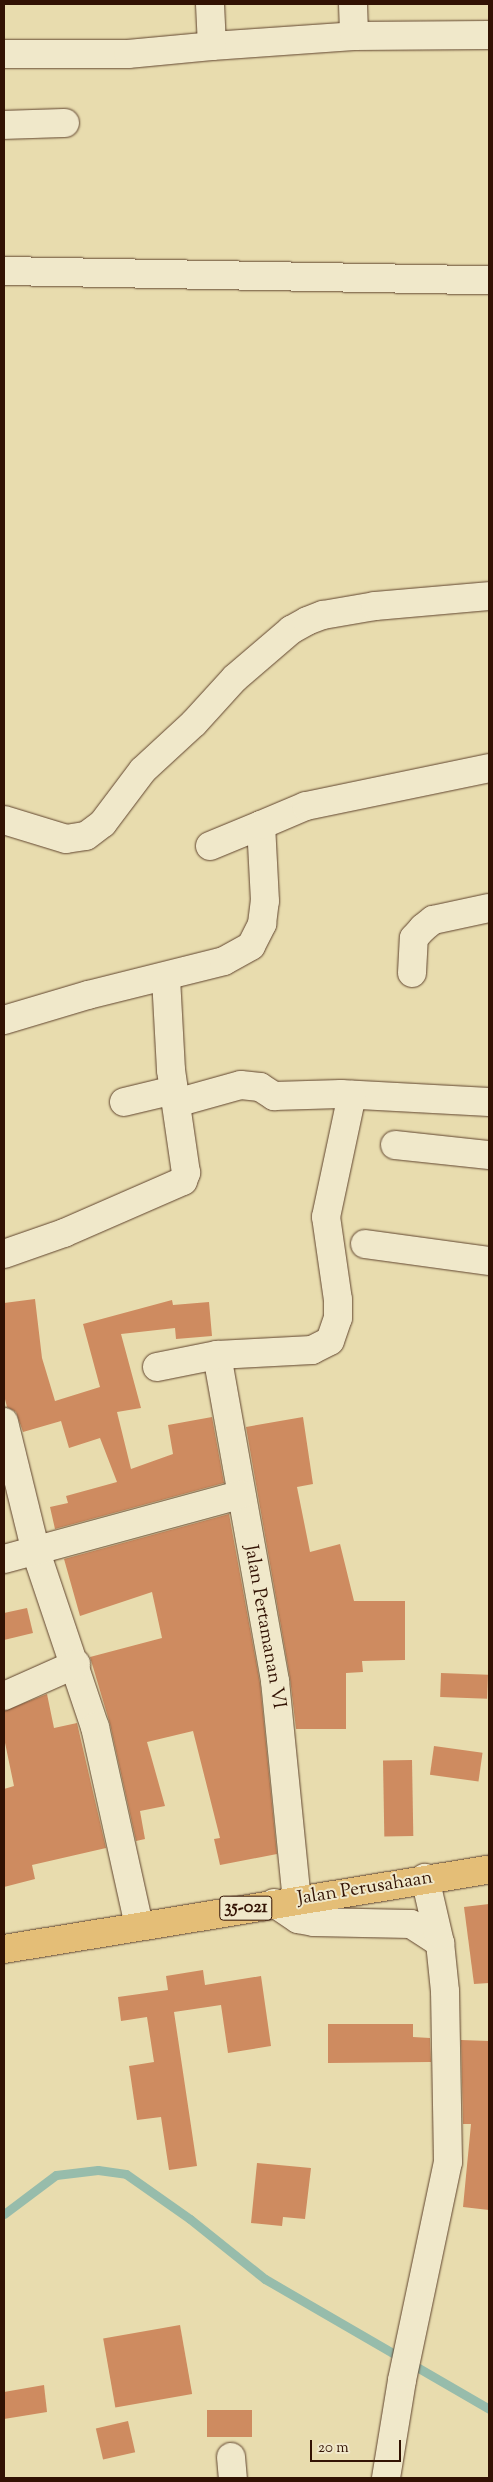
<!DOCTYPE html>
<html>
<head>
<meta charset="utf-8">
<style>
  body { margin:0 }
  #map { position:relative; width:493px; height:2482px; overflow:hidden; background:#e8dcae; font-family:"Sorts Mill Goudy",serif }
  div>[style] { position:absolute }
  .stream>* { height:9px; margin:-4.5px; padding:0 4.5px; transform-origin:4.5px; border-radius:4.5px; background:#97bcab }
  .building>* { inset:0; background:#ce8b60; transform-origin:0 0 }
  .roads { filter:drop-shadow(0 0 1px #60442e) drop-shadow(0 0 1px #60442e) }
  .minor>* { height:28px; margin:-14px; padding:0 14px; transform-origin:14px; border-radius:14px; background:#f0e8ca }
  .major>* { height:28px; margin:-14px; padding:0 14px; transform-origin:14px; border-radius:14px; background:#e4be77 }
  span { translate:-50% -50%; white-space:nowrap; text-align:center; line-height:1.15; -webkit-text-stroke:4px #f0e8ca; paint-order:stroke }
  .shield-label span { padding:1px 4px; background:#f0e8ca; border:1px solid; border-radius:4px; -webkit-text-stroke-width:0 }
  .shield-label { font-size:18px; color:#321203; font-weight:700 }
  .street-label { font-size:19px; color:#321203 }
  .frame { position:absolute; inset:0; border:5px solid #321203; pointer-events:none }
  .scale { position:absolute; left:310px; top:2440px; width:91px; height:22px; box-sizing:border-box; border:2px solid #321203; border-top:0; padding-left:6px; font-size:15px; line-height:18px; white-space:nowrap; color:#321203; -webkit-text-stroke:4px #f0e8ca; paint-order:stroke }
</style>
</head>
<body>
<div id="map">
  <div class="stream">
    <div style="left:4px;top:2214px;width:65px;rotate:-36.9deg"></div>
    <div style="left:56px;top:2175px;width:42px;rotate:-6.8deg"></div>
    <div style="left:98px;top:2170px;width:28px;rotate:8deg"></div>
    <div style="left:126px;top:2174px;width:78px;rotate:35.1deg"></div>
    <div style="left:190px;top:2219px;width:96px;rotate:38.7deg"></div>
    <div style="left:265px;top:2279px;width:259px;rotate:30.1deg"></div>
  </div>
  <div class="building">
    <div style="clip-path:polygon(35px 1299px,42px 1358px,55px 1401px,100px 1387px,83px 1324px,172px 1300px,173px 1305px,209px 1302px,212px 1336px,176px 1339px,175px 1328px,121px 1334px,141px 1408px,117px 1412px,131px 1469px,173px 1454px,168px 1425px,212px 1417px,224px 1483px,55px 1529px,50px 1507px,68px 1503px,66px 1496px,117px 1482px,100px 1438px,69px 1448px,61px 1421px,23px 1432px,16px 1412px,7px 1407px,4px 1395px,4px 1303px)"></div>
    <div style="clip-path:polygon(303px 1417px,313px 1484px,297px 1487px,310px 1552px,340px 1544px,354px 1601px,405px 1601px,405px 1660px,362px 1661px,363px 1672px,346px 1673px,346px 1729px,296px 1729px,290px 1678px,246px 1427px)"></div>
    <div style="clip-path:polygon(229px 1514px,260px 1683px,277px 1854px,220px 1865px,214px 1839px,220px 1838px,193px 1731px,147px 1742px,165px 1806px,140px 1811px,145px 1839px,136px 1841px,110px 1724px,90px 1657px,162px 1638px,152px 1592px,80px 1616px,64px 1559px)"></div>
    <div style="clip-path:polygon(27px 1608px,33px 1633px,4px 1640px,4px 1613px)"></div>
    <div style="left:441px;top:1673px;width:47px;height:24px;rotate:2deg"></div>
    <div style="clip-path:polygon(47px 1694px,54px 1728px,77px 1723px,106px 1848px,32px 1865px,35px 1879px,4px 1887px,4px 1789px,14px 1786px,4px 1738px,4px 1711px)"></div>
    <div style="left:434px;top:1746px;width:49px;height:29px;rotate:8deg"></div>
    <div style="left:412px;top:1760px;width:76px;height:29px;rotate:89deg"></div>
    <div style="clip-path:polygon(489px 1904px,489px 1983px,474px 1984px,464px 1907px)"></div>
    <div style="clip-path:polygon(203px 1970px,205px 1985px,261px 1976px,271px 2046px,228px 2053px,221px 2005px,174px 2012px,197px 2166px,169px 2170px,161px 2117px,137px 2120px,129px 2066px,154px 2062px,147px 2017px,121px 2021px,118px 1997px,168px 1990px,166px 1976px)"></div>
    <div style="clip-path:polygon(328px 2024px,413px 2024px,413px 2037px,430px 2038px,431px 2062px,328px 2063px)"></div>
    <div style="clip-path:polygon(461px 2040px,489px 2041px,489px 2210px,463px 2207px,471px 2124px,463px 2124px)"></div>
    <div style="clip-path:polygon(257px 2163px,311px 2168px,305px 2219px,283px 2217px,282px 2226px,251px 2223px)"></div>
    <div style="left:180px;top:2325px;width:70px;height:78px;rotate:80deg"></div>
    <div style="clip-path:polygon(44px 2385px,47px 2412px,4px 2419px,4px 2392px)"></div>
    <div style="left:252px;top:2410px;width:27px;height:45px;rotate:90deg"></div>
    <div style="left:128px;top:2421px;width:32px;height:33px;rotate:77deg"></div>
  </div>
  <div class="roads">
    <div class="minor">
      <div style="left:210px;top:4px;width:42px;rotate:87.3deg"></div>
      <div style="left:212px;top:46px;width:142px;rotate:-4deg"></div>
      <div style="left:353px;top:4px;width:32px;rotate:88deg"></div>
      <div style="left:354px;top:36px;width:135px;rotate:-0.4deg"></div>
      <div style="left:4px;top:54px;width:124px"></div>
      <div style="left:128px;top:54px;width:84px;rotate:-5.4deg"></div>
      <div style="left:4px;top:125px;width:61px;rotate:-1.9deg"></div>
      <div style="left:4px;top:271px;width:485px;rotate:1.1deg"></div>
      <div style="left:4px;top:820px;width:65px;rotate:17deg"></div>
      <div style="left:66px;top:839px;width:20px;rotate:-9deg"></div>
      <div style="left:86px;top:836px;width:21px;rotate:-37deg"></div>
      <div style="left:103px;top:823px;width:66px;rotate:-53deg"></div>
      <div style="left:143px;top:770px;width:69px;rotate:-42.7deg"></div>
      <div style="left:194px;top:723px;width:61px;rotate:-47.7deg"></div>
      <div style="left:235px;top:678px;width:74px;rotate:-40.6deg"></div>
      <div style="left:291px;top:630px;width:18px;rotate:-29deg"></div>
      <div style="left:307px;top:621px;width:17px;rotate:-21deg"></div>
      <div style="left:323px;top:615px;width:53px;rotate:-9.8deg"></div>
      <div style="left:375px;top:606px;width:114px;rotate:-5deg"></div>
      <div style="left:210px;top:846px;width:55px;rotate:-22.4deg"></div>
      <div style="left:412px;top:973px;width:35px;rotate:-87deg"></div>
      <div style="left:414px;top:938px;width:13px;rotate:-48deg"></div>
      <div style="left:423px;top:928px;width:13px;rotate:-39deg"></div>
      <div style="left:433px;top:920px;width:57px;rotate:-12.1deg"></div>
      <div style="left:4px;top:1020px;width:88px;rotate:-16.6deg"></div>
      <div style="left:88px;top:995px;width:140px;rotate:-14deg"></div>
      <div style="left:224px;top:961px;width:31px;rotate:-29deg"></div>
      <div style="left:251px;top:946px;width:25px;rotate:-63deg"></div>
      <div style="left:262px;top:924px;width:23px;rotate:-83deg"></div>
      <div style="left:265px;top:901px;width:76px;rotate:-93deg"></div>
      <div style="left:261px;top:825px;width:49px;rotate:-22.9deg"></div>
      <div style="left:306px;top:806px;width:187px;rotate:-11.7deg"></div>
      <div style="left:124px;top:1102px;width:51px;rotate:-13.5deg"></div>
      <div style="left:176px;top:1103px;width:67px;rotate:-15.5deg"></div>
      <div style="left:241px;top:1085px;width:19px;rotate:6deg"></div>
      <div style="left:260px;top:1087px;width:17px;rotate:33deg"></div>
      <div style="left:274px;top:1096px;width:67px;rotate:-1.7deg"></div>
      <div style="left:341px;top:1094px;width:148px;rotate:3.1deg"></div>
      <div style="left:395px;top:1145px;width:95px;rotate:6.1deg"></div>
      <div style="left:365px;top:1244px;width:125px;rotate:7.8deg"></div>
      <div style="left:4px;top:1254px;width:64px;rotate:-19.3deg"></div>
      <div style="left:64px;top:1233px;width:130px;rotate:-23.6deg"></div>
      <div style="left:183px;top:1181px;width:9px;rotate:-69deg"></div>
      <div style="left:186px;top:1173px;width:104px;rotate:-98.3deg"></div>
      <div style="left:171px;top:1070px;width:93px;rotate:-93.1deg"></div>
      <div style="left:217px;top:1355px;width:331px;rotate:79.9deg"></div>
      <div style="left:275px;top:1681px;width:220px;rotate:84.3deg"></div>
      <div style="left:157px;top:1367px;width:61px;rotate:-11.3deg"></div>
      <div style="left:217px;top:1355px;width:95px;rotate:-3deg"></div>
      <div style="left:312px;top:1350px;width:20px;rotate:-27deg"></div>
      <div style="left:330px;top:1341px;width:24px;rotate:-71deg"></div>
      <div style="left:338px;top:1318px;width:18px;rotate:-90deg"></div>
      <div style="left:338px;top:1300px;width:84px;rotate:-98.2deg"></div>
      <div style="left:326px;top:1217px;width:125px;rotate:-78deg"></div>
      <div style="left:4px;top:1422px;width:134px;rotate:76.2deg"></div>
      <div style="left:36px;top:1552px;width:185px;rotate:71.4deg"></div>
      <div style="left:95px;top:1727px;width:203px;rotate:77.5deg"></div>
      <div style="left:4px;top:1559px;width:245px;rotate:-15.2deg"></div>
      <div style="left:4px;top:1696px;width:79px;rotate:-24deg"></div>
      <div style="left:274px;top:1903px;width:29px;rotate:34deg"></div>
      <div style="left:298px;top:1919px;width:16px;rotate:11deg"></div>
      <div style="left:314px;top:1922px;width:97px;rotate:1.2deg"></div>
      <div style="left:411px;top:1924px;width:35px;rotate:33deg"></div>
      <div style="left:231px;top:2457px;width:21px;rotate:85deg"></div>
      <div style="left:386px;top:2478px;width:99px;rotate:-80.7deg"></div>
      <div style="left:402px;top:2380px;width:223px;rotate:-78.1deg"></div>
      <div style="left:448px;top:2162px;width:171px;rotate:-91deg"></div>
      <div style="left:445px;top:1991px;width:48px;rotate:-95.9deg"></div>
      <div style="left:440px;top:1943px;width:67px;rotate:-103deg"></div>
    </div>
    <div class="major">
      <div style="left:4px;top:1949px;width:491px;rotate:-9.3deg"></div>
    </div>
  </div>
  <div class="shield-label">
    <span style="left:246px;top:1908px">35-021</span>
  </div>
  <div class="street-label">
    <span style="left:264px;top:1627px;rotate:80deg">Jalan Pertamanan VI</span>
    <span style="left:365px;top:1889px;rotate:-9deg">Jalan Perusahaan</span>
  </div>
  <div class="frame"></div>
  <div class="scale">20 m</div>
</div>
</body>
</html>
